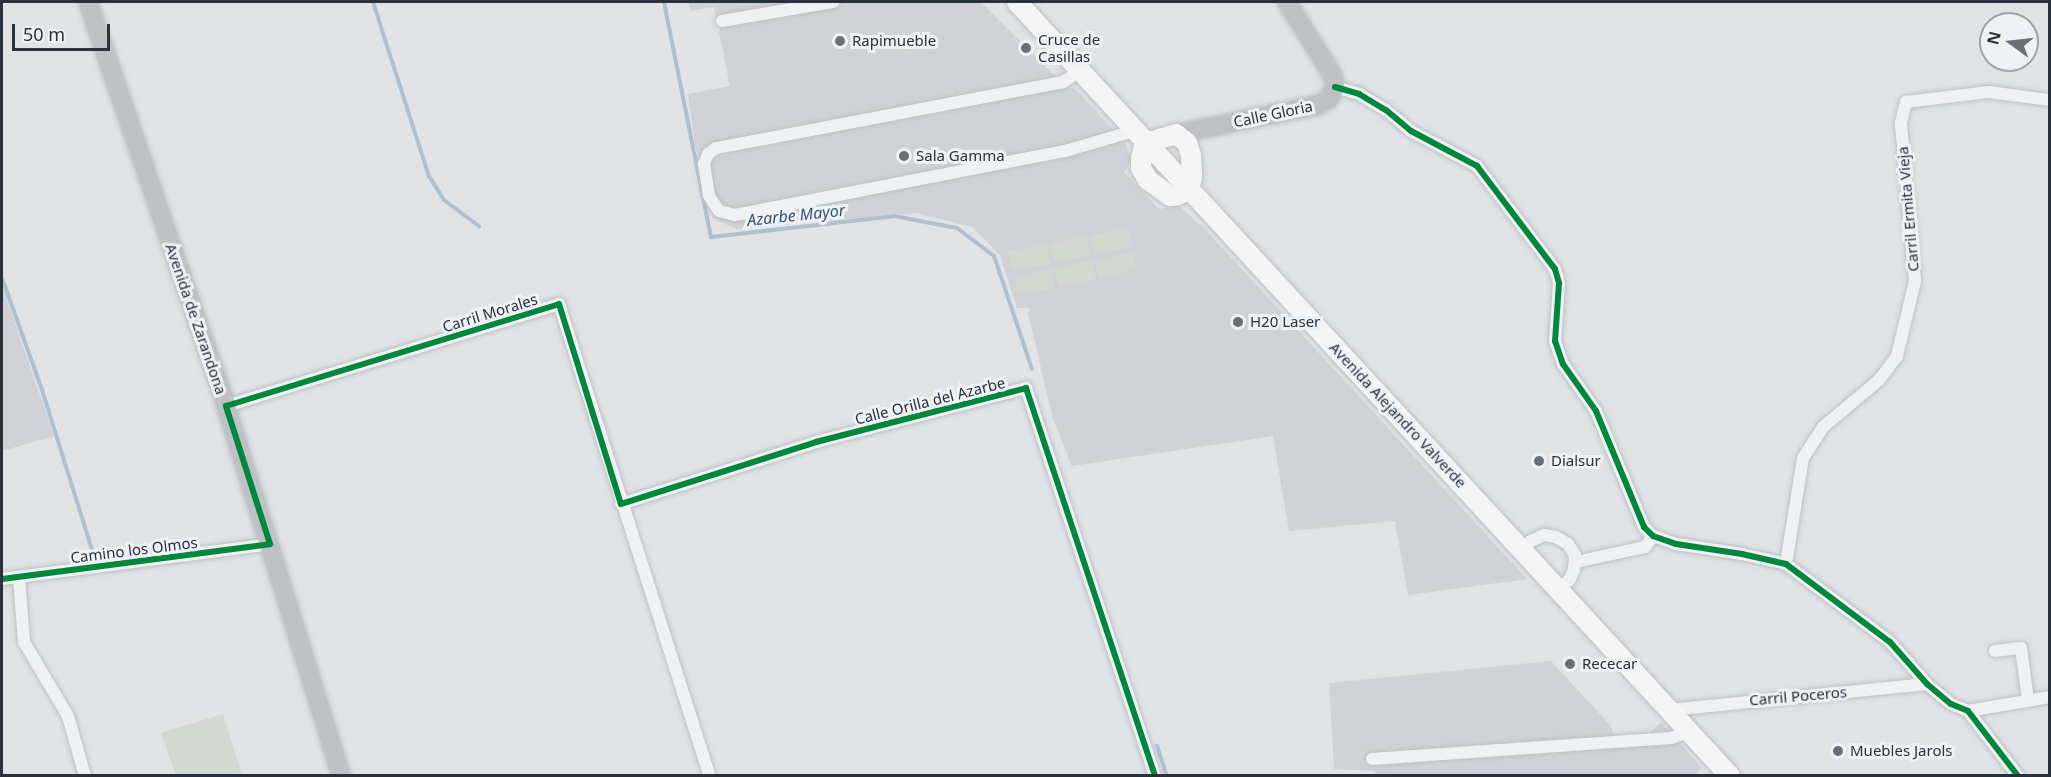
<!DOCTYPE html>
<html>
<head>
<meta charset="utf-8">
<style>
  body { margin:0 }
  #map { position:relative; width:2051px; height:777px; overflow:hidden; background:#e1e3e5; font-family:"Noto Sans",sans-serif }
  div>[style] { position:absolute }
  .built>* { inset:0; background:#cfd3d8 }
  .green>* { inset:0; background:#d2d9d1; transform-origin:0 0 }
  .stream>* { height:4px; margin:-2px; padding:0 2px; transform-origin:2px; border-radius:2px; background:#b1c0cf }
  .roads { filter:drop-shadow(0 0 2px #bfc1c3) drop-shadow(0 0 2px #bfc1c3) }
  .street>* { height:12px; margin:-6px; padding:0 6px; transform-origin:6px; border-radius:6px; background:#f0f1f3 }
  .secondary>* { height:18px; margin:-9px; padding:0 9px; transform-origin:9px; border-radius:9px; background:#bfc1c5 }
  .primary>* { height:20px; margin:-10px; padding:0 10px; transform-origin:10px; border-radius:10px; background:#f5f5f6 }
  .cycleway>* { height:6px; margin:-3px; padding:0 3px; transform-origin:3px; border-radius:3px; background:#00873e }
  .dots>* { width:16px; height:16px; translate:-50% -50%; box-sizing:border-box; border:3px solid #eef1f5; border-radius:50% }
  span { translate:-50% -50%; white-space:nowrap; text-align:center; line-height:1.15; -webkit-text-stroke:6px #eef1f5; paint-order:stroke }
  .poi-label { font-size:15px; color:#29313d }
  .left { translate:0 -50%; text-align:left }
  .street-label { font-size:15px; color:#29313d }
  .water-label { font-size:16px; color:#36516f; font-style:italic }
  .frame { position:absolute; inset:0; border:3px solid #29313d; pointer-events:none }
  .north { position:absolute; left:1979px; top:12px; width:60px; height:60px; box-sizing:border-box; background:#eef1f5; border:2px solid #9fa4ab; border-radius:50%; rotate:285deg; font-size:16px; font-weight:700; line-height:24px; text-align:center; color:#29313d }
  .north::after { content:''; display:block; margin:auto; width:21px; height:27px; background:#696f78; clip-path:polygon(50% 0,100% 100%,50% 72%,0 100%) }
  .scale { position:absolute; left:12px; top:24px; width:98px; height:27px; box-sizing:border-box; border:3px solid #29313d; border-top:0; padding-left:8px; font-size:18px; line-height:21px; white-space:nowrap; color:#29313d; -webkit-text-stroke:4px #eef1f5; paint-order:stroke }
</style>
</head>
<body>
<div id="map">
  <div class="built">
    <div style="clip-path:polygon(688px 2px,981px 2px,1066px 87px,1075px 89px,1126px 144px,1131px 161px,1124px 172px,1159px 209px,1179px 206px,1203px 227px,1527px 579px,1408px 595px,1395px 521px,1289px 531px,1273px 436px,1072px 466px,1053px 419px,1028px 313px,1030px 308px,1017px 308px,1000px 255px,972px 227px,917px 213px,736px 229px,713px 218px,695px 145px,688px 94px,730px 86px,714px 7px,690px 11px)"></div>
    <div style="clip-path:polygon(2px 285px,54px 436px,2px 451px)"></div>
    <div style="clip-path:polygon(1551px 661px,1611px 726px,1614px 736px,1646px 736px,1661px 722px,1702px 768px,1693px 776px,1376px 776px,1375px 771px,1334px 769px,1329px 683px)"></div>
  </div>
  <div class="green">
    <div style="left:1128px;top:228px;width:19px;height:39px;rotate:78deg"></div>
    <div style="left:1088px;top:237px;width:19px;height:39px;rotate:81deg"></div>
    <div style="left:1047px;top:245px;width:19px;height:39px;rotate:81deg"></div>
    <div style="left:1133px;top:252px;width:18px;height:39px;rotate:77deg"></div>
    <div style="left:1092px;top:260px;width:19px;height:38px;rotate:78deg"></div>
    <div style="left:1051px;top:269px;width:19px;height:38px;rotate:78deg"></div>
    <div style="clip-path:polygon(223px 714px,242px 775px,176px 775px,161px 733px)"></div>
  </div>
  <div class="stream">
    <div style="left:373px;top:2px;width:183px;rotate:72.2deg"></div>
    <div style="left:429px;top:176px;width:28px;rotate:58deg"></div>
    <div style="left:444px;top:200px;width:44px;rotate:36.6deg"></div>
    <div style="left:664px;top:2px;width:240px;rotate:78.7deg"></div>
    <div style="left:711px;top:237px;width:184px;rotate:-6.5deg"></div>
    <div style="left:894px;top:216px;width:64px;rotate:10.8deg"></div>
    <div style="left:957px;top:228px;width:46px;rotate:37.1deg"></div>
    <div style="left:994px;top:256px;width:119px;rotate:71.4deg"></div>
    <div style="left:2px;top:278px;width:119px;rotate:70.3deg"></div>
    <div style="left:42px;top:390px;width:168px;rotate:72.6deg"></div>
    <div style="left:1157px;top:746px;width:32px;rotate:72deg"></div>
  </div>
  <div class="roads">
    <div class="street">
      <div style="left:722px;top:21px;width:113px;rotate:-9.7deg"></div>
      <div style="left:1080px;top:71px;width:20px;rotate:147deg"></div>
      <div style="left:1063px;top:82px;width:353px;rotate:169.2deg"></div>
      <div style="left:716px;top:148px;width:10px;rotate:143deg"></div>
      <div style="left:708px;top:154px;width:11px;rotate:112deg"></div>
      <div style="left:704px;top:164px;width:32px;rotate:81deg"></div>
      <div style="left:709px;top:196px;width:18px;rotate:56deg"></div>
      <div style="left:719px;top:211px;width:16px;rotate:14deg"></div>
      <div style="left:735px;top:215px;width:339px;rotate:-11deg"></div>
      <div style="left:1068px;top:150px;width:69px;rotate:-16.1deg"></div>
      <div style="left:1335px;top:87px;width:25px;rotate:16deg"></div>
      <div style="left:1359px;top:94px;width:31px;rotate:31deg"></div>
      <div style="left:1386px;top:110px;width:33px;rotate:40deg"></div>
      <div style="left:1411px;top:131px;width:75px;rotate:27.9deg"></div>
      <div style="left:1477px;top:166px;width:129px;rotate:52.9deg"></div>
      <div style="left:1555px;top:269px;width:15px;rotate:74deg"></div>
      <div style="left:1559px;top:283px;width:58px;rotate:93.9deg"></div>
      <div style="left:1555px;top:341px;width:24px;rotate:71deg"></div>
      <div style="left:1563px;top:364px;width:57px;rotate:54.9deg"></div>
      <div style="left:1596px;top:411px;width:126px;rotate:67.5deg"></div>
      <div style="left:1644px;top:527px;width:13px;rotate:45deg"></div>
      <div style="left:1653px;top:536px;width:24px;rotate:19deg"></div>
      <div style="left:1676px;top:544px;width:67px;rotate:8.6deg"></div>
      <div style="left:1742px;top:554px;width:45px;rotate:12.8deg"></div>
      <div style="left:1786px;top:564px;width:130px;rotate:36.9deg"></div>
      <div style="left:1890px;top:642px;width:56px;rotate:48.6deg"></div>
      <div style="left:1927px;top:684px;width:31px;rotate:40deg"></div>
      <div style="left:1951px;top:704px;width:18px;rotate:22deg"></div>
      <div style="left:1968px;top:711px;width:82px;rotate:52.4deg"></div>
      <div style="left:226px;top:406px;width:348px;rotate:-17deg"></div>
      <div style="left:559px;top:304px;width:496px;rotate:72.3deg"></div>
      <div style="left:621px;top:504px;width:205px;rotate:-17.6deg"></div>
      <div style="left:816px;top:442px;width:217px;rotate:-14.4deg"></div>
      <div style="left:1026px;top:388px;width:409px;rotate:71.6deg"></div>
      <div style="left:1522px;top:550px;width:13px;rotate:-45deg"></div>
      <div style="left:1531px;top:541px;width:14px;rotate:-25deg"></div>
      <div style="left:1544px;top:535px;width:12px;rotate:9deg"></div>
      <div style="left:1556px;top:537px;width:14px;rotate:30deg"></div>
      <div style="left:1568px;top:544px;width:13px;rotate:58deg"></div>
      <div style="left:1575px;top:555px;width:15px;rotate:94deg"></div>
      <div style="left:1574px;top:570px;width:10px;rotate:114deg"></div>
      <div style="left:1570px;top:579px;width:15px;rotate:138deg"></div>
      <div style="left:1576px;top:562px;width:71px;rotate:-12.3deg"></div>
      <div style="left:1645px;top:547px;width:14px;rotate:-54deg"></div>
      <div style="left:1786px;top:564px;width:107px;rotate:-80.9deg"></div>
      <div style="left:1803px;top:458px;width:37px;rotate:-57deg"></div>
      <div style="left:1823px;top:427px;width:73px;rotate:-40deg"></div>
      <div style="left:1879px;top:380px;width:30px;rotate:-53deg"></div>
      <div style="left:1897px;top:356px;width:77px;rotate:-76.5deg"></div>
      <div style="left:1915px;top:281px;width:159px;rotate:-95.1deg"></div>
      <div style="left:1901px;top:123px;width:22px;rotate:-77deg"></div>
      <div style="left:1906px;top:102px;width:84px;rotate:-6.9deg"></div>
      <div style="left:1989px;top:92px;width:62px;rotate:7.5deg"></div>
      <div style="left:19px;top:577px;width:65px;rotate:85.6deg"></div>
      <div style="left:24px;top:642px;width:86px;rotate:59.3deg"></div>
      <div style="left:68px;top:716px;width:62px;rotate:74.2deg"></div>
      <div style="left:2px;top:579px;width:270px;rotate:-7.4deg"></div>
      <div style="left:1995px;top:651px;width:26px;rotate:-7deg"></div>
      <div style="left:2021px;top:648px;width:52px;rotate:82.3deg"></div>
      <div style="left:1670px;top:710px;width:258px;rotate:-5.8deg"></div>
      <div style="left:1968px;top:711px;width:83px;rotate:-9.7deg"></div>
      <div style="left:1372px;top:759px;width:300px;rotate:-4deg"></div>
      <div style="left:1671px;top:738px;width:20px;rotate:-18deg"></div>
    </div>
    <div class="secondary">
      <div style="left:88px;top:2px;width:427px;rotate:71.1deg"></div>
      <div style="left:226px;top:406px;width:387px;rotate:72.7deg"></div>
      <div style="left:1176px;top:134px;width:145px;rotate:-11.5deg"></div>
      <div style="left:1318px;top:105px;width:13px;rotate:-29deg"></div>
      <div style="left:1329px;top:99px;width:13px;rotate:-63deg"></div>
      <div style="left:1335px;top:87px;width:11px;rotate:-100deg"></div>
      <div style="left:1333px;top:76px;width:87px;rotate:-121.9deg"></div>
    </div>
    <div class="primary">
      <div style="left:1017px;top:2px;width:1052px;rotate:47.35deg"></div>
      <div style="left:1176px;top:134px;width:14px;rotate:39deg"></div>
      <div style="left:1187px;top:143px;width:13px;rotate:72deg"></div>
      <div style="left:1191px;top:155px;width:22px;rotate:87deg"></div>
      <div style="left:1192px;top:177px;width:12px;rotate:104deg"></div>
      <div style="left:1189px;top:189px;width:13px;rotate:151deg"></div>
      <div style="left:1178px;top:195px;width:8px;rotate:173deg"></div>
      <div style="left:1170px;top:196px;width:27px;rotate:-144deg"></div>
      <div style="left:1148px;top:180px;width:14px;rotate:-120deg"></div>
      <div style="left:1141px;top:168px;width:10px;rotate:-90deg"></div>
      <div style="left:1141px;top:158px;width:16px;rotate:-75deg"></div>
      <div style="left:1145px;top:143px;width:32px;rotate:-16deg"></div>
    </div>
  </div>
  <div class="cycleway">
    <div style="left:1335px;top:87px;width:25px;rotate:16deg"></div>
    <div style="left:1359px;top:94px;width:31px;rotate:31deg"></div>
    <div style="left:1386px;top:110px;width:33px;rotate:40deg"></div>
    <div style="left:1411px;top:131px;width:75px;rotate:27.9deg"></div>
    <div style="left:1477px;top:166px;width:129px;rotate:52.9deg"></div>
    <div style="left:1555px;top:269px;width:15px;rotate:74deg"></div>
    <div style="left:1559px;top:283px;width:58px;rotate:93.9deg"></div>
    <div style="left:1555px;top:341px;width:24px;rotate:71deg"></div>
    <div style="left:1563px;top:364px;width:57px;rotate:54.9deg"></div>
    <div style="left:1596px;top:411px;width:126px;rotate:67.5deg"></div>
    <div style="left:1644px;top:527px;width:13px;rotate:45deg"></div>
    <div style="left:1653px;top:536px;width:24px;rotate:19deg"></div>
    <div style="left:1676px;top:544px;width:67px;rotate:8.6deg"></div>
    <div style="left:1742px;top:554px;width:45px;rotate:12.8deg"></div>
    <div style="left:1786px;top:564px;width:130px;rotate:36.9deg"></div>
    <div style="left:1890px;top:642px;width:56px;rotate:48.6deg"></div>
    <div style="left:1927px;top:684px;width:31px;rotate:40deg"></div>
    <div style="left:1951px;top:704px;width:18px;rotate:22deg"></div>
    <div style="left:1968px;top:711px;width:82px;rotate:52.4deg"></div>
    <div style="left:2px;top:579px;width:270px;rotate:-7.4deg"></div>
    <div style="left:270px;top:544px;width:145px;rotate:-107.7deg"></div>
    <div style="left:226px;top:406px;width:348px;rotate:-17deg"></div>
    <div style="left:559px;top:304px;width:209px;rotate:72.8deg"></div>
    <div style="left:621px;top:504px;width:205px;rotate:-17.6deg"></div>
    <div style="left:816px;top:442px;width:217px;rotate:-14.4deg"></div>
    <div style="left:1026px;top:388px;width:409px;rotate:71.6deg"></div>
  </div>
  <div class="dots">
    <div style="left:840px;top:41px;background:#696f78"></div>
    <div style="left:1026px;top:48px;background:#696f78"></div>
    <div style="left:904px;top:156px;background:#696f78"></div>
    <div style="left:1238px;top:322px;background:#696f78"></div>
    <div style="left:1539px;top:461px;background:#696f78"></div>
    <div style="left:1570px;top:664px;background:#696f78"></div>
    <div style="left:1838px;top:751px;background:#696f78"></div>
  </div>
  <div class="poi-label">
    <span class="left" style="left:1038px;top:48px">Cruce de<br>Casillas</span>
    <span class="left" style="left:852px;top:41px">Rapimueble</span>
    <span class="left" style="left:916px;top:156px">Sala Gamma</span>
    <span class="left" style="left:1250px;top:322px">H20 Laser</span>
    <span class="left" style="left:1551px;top:461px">Dialsur</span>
    <span class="left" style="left:1582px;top:664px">Rececar</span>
    <span class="left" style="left:1850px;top:751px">Muebles Jarols</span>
  </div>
  <div class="street-label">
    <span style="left:1273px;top:114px;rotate:-12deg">Calle Gloria</span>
    <span style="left:1908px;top:209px;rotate:-95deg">Carril Ermita Vieja</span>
    <span style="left:490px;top:313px;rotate:-17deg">Carril Morales</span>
    <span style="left:196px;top:319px;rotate:71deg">Avenida de Zarandona</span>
    <span style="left:930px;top:401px;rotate:-14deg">Calle Orilla del Azarbe</span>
    <span style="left:1398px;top:415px;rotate:47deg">Avenida Alejandro Valverde</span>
    <span style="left:134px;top:550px;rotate:-7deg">Camino los Olmos</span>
    <span style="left:1798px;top:696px;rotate:-5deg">Carril Poceros</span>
  </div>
  <div class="water-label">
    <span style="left:796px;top:215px;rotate:-6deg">Azarbe Mayor</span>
  </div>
  <div class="frame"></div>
  <div class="north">N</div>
  <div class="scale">50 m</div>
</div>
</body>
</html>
